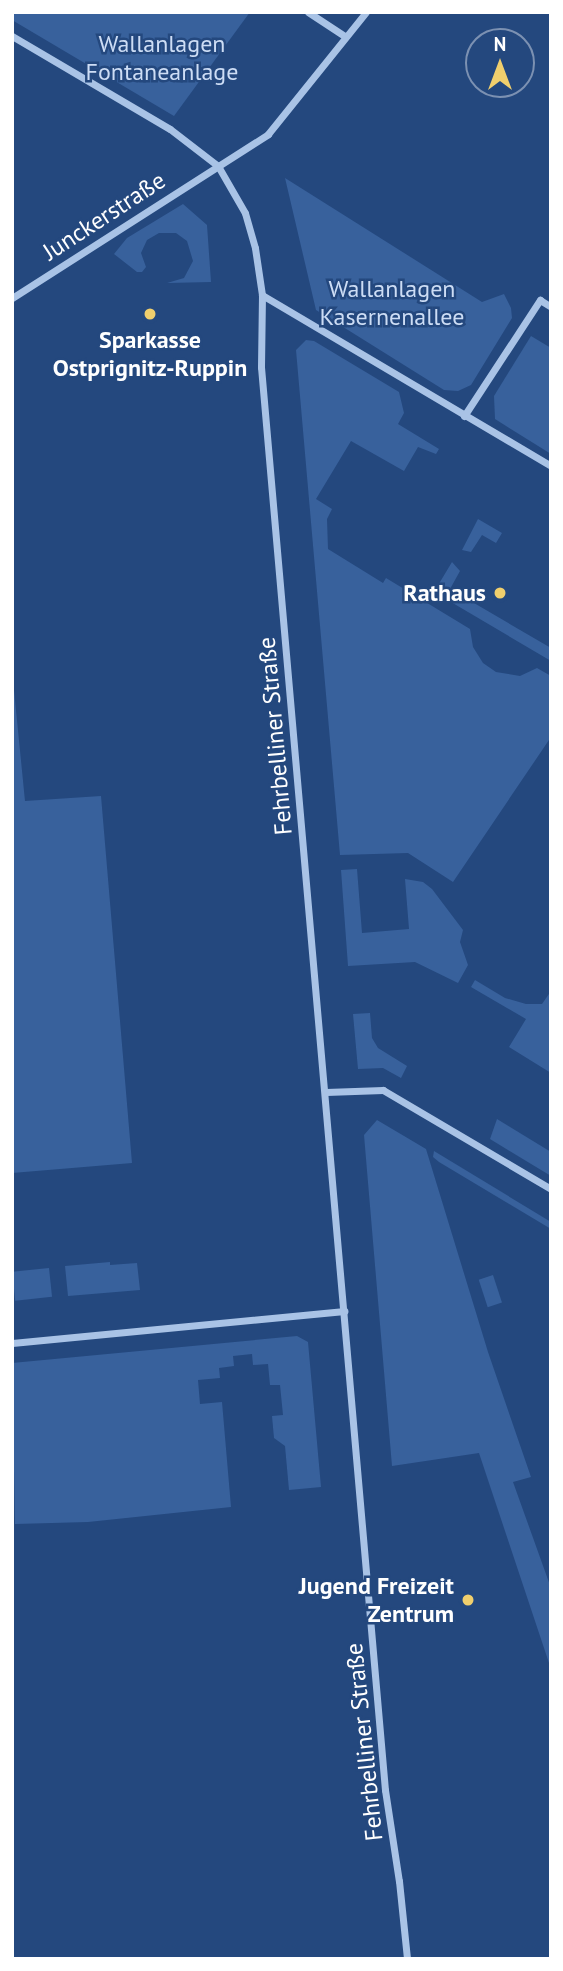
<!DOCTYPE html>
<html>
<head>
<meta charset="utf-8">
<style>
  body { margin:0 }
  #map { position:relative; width:563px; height:1971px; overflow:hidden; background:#24487e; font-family:"PT Sans",sans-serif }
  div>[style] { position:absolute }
  .green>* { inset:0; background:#38619c; transform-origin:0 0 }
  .minor>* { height:7px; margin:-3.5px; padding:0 3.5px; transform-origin:3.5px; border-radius:3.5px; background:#a9c3e6 }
  .dots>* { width:19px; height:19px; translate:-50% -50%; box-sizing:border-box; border:4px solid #24487e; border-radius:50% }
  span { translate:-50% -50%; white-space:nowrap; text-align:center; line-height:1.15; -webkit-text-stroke:5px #24487e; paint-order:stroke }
  .park-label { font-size:24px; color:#cdddf5 }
  .street-label { font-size:24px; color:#fff }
  .poi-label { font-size:24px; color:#fff; font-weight:700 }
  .right { translate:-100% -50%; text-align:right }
  .frame { position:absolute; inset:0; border:14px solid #fff; pointer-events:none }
  .north { position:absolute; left:465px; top:28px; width:70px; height:70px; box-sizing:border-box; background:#24487e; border:2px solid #7c91b2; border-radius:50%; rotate:0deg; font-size:19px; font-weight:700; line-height:28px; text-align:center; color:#fff }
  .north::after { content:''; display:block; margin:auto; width:24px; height:32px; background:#f0cf6d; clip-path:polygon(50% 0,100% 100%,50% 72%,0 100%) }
</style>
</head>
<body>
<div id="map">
  <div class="green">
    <div style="clip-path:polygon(12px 12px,250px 12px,174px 116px,12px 20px)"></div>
    <div style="clip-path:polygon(285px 178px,482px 302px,504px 294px,511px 308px,512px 318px,471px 385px,458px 391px,444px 390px,316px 310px)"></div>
    <div style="clip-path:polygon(183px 204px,207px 225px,211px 282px,167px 283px,184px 278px,193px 261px,187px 241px,176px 233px,159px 233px,147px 240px,141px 253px,146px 267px,142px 272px,137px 272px,114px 254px,127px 238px)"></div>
    <div style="clip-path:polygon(531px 336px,551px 348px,551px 454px,495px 419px,494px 396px)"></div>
    <div style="clip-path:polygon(306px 340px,314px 341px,399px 392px,404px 413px,398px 424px,439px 449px,436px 454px,418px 447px,404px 471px,351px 441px,316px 499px,332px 509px,327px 519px,328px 549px,383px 583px,386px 578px,470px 629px,473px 647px,483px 663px,496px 672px,520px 676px,537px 668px,551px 676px,551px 737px,453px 882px,408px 853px,340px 855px,296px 350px)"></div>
    <div style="clip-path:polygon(478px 519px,502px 533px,496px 543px,482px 535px,471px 552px,462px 550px)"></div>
    <div style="clip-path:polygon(452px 562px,460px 571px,450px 589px,551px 648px,551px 661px,434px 592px)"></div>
    <div style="clip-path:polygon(12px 670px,25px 801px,101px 796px,132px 1163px,12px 1173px)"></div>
    <div style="clip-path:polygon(357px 869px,362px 933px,409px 929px,405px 879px,423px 882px,432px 889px,463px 930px,460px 942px,468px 965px,458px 983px,415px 962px,348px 966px,341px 870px)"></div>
    <div style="clip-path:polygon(475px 980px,505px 998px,526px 1004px,542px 1004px,551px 991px,551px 1073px,509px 1047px,526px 1019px,471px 987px)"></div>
    <div style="clip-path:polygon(370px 1013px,372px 1038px,378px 1048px,407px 1066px,401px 1078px,383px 1068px,358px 1069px,353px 1014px)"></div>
    <div style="clip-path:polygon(497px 1119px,551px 1152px,551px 1176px,490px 1139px)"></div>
    <div style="clip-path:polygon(377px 1120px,426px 1149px,488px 1352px,531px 1477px,513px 1482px,551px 1588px,551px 1669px,479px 1453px,392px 1466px,364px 1135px)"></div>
    <div style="clip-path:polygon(434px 1151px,551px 1222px,551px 1229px,439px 1162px,433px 1157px)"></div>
    <div style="clip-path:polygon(110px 1262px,110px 1265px,137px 1263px,140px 1290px,68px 1296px,65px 1266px)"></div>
    <div style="left:49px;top:1268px;width:29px;height:37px;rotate:84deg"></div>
    <div style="left:493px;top:1275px;width:29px;height:15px;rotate:72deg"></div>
    <div style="clip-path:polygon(297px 1336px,308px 1342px,321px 1487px,289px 1490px,285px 1446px,274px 1438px,272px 1416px,283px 1415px,280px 1385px,270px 1385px,268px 1364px,253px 1365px,252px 1354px,233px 1356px,234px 1366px,219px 1368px,220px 1378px,198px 1380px,200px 1404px,222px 1402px,231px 1507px,88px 1522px,15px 1524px,12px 1363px)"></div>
  </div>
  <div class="minor">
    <div style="left:308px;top:12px;width:45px;rotate:33.3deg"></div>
    <div style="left:12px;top:36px;width:183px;rotate:30.5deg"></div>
    <div style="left:170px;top:129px;width:61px;rotate:37.6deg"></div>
    <div style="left:218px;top:166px;width:54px;rotate:60.1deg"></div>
    <div style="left:245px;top:213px;width:36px;rotate:74deg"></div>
    <div style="left:255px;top:248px;width:48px;rotate:81.5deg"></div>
    <div style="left:262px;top:295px;width:72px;rotate:90.8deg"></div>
    <div style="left:261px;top:367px;width:1428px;rotate:85.02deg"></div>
    <div style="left:385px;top:1790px;width:92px;rotate:81.3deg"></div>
    <div style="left:399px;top:1881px;width:78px;rotate:84.1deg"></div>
    <div style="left:262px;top:295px;width:336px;rotate:30.6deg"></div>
    <div style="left:12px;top:298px;width:304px;rotate:-32.6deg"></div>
    <div style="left:268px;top:134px;width:156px;rotate:-51.2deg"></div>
    <div style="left:464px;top:416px;width:139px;rotate:-56.8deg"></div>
    <div style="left:540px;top:300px;width:13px;rotate:32deg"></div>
    <div style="left:326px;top:1092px;width:57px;rotate:-2deg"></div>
    <div style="left:383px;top:1090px;width:195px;rotate:30.5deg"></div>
    <div style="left:12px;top:1343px;width:334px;rotate:-5.5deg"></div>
  </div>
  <div class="dots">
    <div style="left:150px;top:314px;background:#f0cf6d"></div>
    <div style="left:500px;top:593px;background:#f0cf6d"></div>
    <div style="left:468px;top:1600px;background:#f0cf6d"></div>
  </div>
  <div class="park-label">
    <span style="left:162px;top:58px">Wallanlagen<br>Fontaneanlage</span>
    <span style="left:392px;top:303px">Wallanlagen<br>Kasernenallee</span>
  </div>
  <div class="street-label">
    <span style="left:104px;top:216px;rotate:-33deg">Junckerstraße</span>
    <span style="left:275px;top:736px;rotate:-95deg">Fehrbelliner Straße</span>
    <span style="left:364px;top:1742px;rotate:-96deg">Fehrbelliner Straße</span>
  </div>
  <div class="poi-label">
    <span style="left:150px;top:354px">Sparkasse<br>Ostprignitz-Ruppin</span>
    <span class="right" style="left:486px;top:593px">Rathaus</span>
    <span class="right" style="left:454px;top:1600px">Jugend Freizeit<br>Zentrum</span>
  </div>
  <div class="frame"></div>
  <div class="north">N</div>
</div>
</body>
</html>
